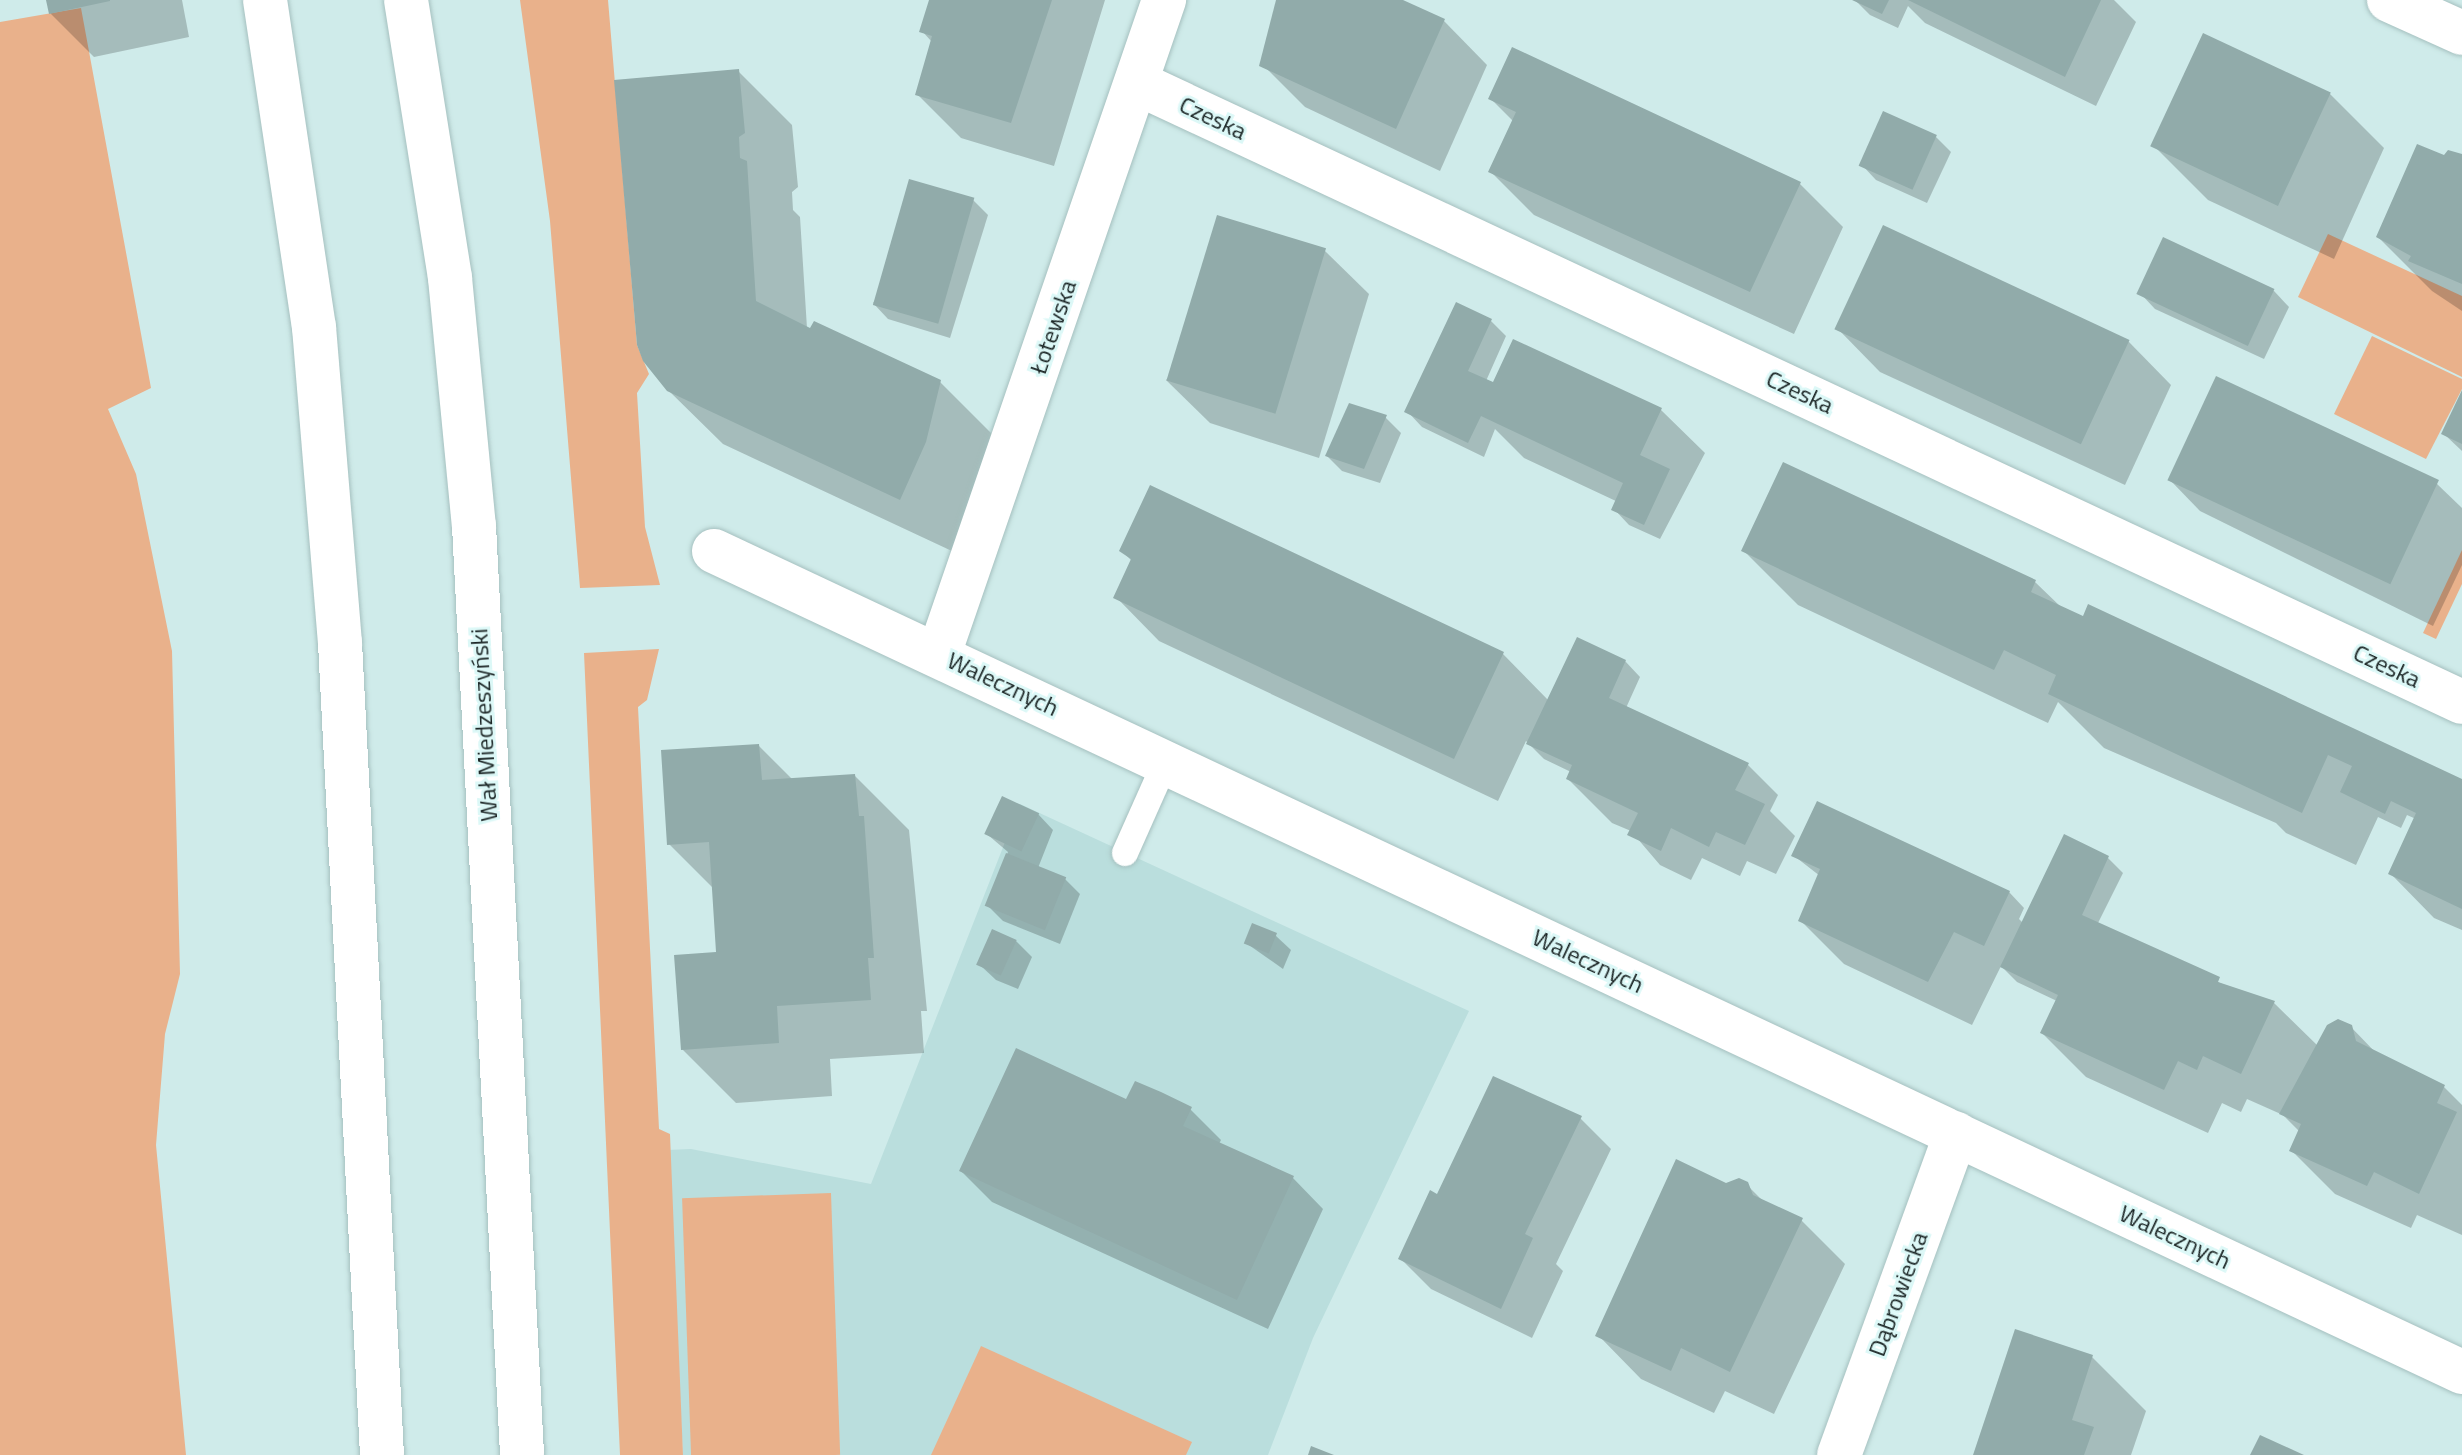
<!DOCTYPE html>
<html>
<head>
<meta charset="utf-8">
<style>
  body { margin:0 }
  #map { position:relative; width:2462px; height:1455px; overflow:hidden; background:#cfebea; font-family:"Titillium Web",sans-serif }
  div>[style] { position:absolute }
  .built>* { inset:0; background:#badedd }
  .green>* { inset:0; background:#e9b18b; transform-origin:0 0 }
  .shadow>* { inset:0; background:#0003 }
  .building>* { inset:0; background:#91abaa; transform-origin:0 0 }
  .roads { filter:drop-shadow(0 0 2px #a5c0bf) drop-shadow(0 0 2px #a5c0bf) }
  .service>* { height:26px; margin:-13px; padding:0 13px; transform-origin:13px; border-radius:13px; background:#fff }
  .minor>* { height:44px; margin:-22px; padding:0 22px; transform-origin:22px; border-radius:22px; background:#fff }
  .secondary>* { height:44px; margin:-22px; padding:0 22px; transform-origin:22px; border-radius:22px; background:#fff }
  span { translate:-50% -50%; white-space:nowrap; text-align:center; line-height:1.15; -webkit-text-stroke:6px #dcf8f7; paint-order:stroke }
  .street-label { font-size:24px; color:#1b2525 }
</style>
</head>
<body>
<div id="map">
  <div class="built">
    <div style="clip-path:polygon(1020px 804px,1469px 1011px,1313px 1338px,1268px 1455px,683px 1455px,667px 1150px,691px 1149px,871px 1184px)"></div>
  </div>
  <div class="green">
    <div style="clip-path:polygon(520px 0,608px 0,637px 345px,649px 374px,637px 393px,645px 527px,660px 585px,580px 588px,550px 221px)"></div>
    <div style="clip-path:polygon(81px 8px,151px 388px,108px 409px,136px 474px,172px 651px,180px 974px,165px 1034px,156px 1145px,186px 1455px,0 1455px,0 22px)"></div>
    <div style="clip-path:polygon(2328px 234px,2462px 296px,2462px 377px,2298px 297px)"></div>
    <div style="clip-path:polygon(2372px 336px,2462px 379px,2462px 389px,2426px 459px,2334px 414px)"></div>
    <div style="clip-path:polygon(2462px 550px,2462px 584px,2436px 639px,2423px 633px)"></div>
    <div style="clip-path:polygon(659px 649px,647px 700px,638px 707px,659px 1129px,670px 1134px,683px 1455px,620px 1455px,584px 653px)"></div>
    <div style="left:831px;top:1193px;width:262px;height:149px;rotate:88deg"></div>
    <div style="clip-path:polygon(981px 1346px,1192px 1442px,1186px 1455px,931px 1455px)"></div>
  </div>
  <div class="shadow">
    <div style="clip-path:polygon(48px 0,182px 0,189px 37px,94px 57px,50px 13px)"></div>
    <div style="clip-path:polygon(931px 0,1105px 0,1054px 166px,961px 138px,917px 94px,932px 42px,922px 31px)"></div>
    <div style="clip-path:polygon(1280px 0,1398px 0,1444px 21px,1487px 65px,1440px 171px,1305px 107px,1261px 63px)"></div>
    <div style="clip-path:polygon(1855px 0,2114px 0,2136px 22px,2096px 106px,1925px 23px,1908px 6px,1898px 28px,1870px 15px)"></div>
    <div style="clip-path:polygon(2204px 36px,2330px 94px,2384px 148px,2334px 259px,2208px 200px,2154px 146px)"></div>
    <div style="clip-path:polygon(738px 71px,792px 125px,798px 187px,792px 192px,793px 210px,800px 217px,807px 328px,940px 382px,994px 436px,954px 552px,723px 444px,668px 390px)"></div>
    <div style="clip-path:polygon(1490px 98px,1800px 184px,1843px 227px,1794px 334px,1534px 215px,1491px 172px,1514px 122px)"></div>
    <div style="clip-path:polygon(1936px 137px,1951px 152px,1927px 203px,1876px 180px,1861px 164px)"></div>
    <div style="clip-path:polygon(2444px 157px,2462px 157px,2462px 311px,2432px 291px,2378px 237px)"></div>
    <div style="clip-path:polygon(973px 200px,988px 215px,950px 338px,888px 319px,873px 303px)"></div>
    <div style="clip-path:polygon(1325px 251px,1369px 294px,1319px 458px,1210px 423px,1166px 380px)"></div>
    <div style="clip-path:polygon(2274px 291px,2289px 307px,2264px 359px,2155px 309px,2140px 293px)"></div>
    <div style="clip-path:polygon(1491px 321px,1506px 336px,1486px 381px,1661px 410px,1705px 453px,1660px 539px,1629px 525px,1614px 509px,1618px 502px,1524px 458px,1495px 429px,1484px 457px,1422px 427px,1407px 411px)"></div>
    <div style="clip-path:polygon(1837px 328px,2128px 341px,2171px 385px,2125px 485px,1880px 372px)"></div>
    <div style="clip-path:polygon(2462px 394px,2462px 451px,2444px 434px)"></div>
    <div style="clip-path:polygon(1385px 417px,1401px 433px,1380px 483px,1342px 471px,1327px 456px)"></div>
    <div style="clip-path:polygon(2170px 480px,2436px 483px,2462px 508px,2462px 565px,2433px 626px,2200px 511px)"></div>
    <div style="clip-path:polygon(1121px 550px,1503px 654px,1549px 701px,1625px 661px,1640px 677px,1626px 708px,1747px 764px,1778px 795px,1770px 811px,1795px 836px,1776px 874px,1747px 861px,1740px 876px,1702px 858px,1691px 880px,1660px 865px,1631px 831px,1612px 823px,1568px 779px,1571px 772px,1544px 759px,1526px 741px,1498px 801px,1159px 641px,1116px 597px,1132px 561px)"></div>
    <div style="clip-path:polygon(1744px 551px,2035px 582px,2062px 608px,2462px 781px,2462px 930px,2434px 918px,2391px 874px,2416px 819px,2407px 815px,2401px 828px,2378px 817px,2356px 865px,2286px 833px,2276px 823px,2104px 748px,2058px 702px,2048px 723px,1798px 605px)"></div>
    <div style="clip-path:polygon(759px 746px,793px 780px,855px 776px,909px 830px,927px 1011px,921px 1011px,924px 1053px,830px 1059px,832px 1096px,736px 1103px,682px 1049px,718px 954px,714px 889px,669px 844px)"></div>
    <div style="clip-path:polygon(1038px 814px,1053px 830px,1038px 868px,1065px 879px,1080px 894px,1060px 944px,1003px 921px,987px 905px,1008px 852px,988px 835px)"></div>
    <div style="clip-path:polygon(1793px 855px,2009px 892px,2024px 908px,2019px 919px,2023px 923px,2108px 858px,2123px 873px,2098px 923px,2226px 986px,2274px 1003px,2318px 1046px,2349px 1025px,2378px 1055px,2444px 1087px,2462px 1105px,2462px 1235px,2417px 1215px,2411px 1228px,2335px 1194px,2291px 1150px,2300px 1132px,2283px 1115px,2247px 1099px,2241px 1112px,2222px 1103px,2208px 1133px,2086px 1077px,2042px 1033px,2057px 1001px,2017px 982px,2001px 966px,1972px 1025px,1844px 964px,1800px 920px,1820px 876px)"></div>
    <div style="clip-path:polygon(1275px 935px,1291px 950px,1283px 969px,1246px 943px)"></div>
    <div style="clip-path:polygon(1016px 941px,1032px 957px,1018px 989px,996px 980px,980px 965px)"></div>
    <div style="clip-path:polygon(1190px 1109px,1221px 1140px,1219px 1144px,1293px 1178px,1323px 1209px,1268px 1329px,992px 1202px,961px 1171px)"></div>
    <div style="clip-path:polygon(1580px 1118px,1611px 1149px,1556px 1264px,1563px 1271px,1532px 1338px,1431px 1289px,1400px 1258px,1438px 1196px)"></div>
    <div style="clip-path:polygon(1750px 1188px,1765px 1203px,1801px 1220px,1845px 1264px,1774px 1414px,1725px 1391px,1714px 1413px,1641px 1379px,1598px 1335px)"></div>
    <div style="clip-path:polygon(2092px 1357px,2146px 1411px,2131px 1455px,1975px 1455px)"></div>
  </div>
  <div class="building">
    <div style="clip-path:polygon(46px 0,110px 0,110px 1px,49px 14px)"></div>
    <div style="clip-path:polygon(929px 0,1052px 0,1011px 123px,915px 95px,932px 36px,919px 32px)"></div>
    <div style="clip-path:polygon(1276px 0,1403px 0,1445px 19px,1396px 129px,1259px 66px)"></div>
    <div style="clip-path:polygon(1852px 0,1889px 0,1882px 14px)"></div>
    <div style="clip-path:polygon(1908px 0,2101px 0,2065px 77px)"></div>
    <div style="left:2203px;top:33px;width:141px;height:125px;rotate:25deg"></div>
    <div style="clip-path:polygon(1512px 47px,1801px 182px,1750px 292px,1488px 172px,1516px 112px,1488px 99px)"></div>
    <div style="clip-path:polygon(739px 69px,745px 133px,739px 137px,740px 158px,747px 161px,756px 301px,810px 328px,814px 321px,941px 380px,926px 442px,900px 500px,667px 391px,643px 361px,637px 345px,614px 80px)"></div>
    <div style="left:1883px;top:111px;width:59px;height:60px;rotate:24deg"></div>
    <div style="clip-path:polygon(2417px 144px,2444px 155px,2448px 150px,2462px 154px,2462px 284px,2408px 261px,2411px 256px,2376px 237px)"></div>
    <div style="left:909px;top:179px;width:68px;height:131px;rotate:16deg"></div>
    <div style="left:1217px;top:215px;width:114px;height:173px;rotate:17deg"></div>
    <div style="left:1883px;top:225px;width:272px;height:115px;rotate:25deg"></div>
    <div style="left:2163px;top:237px;width:123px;height:63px;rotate:25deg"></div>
    <div style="clip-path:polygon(1456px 302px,1492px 319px,1468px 371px,1493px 382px,1513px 339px,1662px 408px,1640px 455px,1670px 469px,1644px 525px,1611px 510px,1623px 483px,1481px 416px,1468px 443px,1404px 412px)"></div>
    <div style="left:2216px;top:376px;width:246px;height:115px;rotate:25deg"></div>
    <div style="clip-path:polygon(2462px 390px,2462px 444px,2441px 434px)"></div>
    <div style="clip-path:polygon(1349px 403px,1387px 415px,1364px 469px,1325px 456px)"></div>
    <div style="clip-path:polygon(1783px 462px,2036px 580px,2031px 592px,2083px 616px,2088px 604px,2462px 779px,2462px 909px,2388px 874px,2416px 813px,2391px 801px,2385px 814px,2340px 792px,2352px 766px,2328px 755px,2302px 813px,2048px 694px,2056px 675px,2004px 650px,1994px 670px,1741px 551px)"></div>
    <div style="clip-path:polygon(1150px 485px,1504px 652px,1454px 759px,1113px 598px,1131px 559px,1119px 551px)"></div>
    <div style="clip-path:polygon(1577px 637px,1626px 660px,1609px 698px,1749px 763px,1735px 790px,1765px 804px,1745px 845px,1716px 832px,1709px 847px,1671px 828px,1661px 851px,1627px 835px,1638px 813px,1566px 779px,1572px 765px,1526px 744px)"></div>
    <div style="clip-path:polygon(759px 744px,762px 780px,855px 774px,859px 816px,864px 816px,874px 958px,868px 958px,871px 1000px,777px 1006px,779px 1043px,681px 1050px,674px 955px,716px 952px,709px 842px,667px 845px,661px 750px)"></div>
    <div style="left:1002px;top:796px;width:41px;height:42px;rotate:25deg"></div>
    <div style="clip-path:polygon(1817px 801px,2010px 891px,1984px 946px,1954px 932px,1928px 982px,1798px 921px,1820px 869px,1791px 856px)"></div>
    <div style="clip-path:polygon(2064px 834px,2109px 856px,2082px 915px,2220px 977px,2218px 982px,2275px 1001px,2241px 1074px,2203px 1056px,2197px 1070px,2178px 1061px,2164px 1090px,2040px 1033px,2058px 995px,2000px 967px)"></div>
    <div style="left:1006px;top:853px;width:65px;height:57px;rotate:22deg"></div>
    <div style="left:1252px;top:923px;width:27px;height:22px;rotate:22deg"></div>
    <div style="left:992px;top:929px;width:27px;height:39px;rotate:24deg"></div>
    <div style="clip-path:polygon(2338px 1019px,2352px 1025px,2356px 1041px,2445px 1085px,2437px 1103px,2457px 1112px,2419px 1194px,2374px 1172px,2367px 1186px,2289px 1151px,2301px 1124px,2279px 1114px,2327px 1025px)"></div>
    <div style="clip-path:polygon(1016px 1048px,1126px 1099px,1135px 1081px,1161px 1092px,1192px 1107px,1183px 1126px,1294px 1176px,1237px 1300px,959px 1171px)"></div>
    <div style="clip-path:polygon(1493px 1076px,1582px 1116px,1525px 1234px,1533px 1238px,1501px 1309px,1398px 1259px,1430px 1190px,1437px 1194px)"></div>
    <div style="clip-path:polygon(1676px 1159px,1726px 1183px,1739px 1178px,1748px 1182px,1753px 1195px,1803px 1218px,1730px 1372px,1681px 1348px,1671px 1371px,1595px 1336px)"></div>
    <div style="clip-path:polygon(2015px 1329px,2093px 1355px,2072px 1420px,2094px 1427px,2084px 1455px,1973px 1455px)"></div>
    <div style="clip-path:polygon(2260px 1435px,2304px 1455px,2250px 1455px)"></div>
    <div style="clip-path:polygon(1311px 1446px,1334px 1455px,1308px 1455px)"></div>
  </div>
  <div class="roads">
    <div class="service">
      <div style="left:1125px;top:853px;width:101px;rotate:-66deg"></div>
    </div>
    <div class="minor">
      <div style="left:2389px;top:0;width:80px;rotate:24.3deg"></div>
      <div style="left:1137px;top:83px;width:1462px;rotate:25.04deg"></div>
      <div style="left:714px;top:551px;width:1931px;rotate:25.16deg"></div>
      <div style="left:939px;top:654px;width:692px;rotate:-71.01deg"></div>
      <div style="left:1839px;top:1455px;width:342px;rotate:-70deg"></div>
    </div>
    <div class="secondary">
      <div style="left:265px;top:0;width:331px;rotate:81.5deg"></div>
      <div style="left:314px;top:327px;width:317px;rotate:85.3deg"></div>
      <div style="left:340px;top:643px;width:813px;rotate:87.04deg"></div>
      <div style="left:406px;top:0;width:281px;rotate:81deg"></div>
      <div style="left:450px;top:278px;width:249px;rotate:84.5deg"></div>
      <div style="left:474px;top:526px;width:930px;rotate:87.04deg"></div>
    </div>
  </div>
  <div class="street-label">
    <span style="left:1213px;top:118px;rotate:25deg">Czeska</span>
    <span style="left:1053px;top:327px;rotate:-71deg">Łotewska</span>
    <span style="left:1800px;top:392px;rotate:25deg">Czeska</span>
    <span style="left:2387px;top:666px;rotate:25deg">Czeska</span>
    <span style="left:1003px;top:684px;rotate:25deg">Walecznych</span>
    <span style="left:484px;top:725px;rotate:-93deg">Wał Miedzeszyński</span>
    <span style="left:1588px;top:961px;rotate:25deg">Walecznych</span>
    <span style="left:2175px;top:1237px;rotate:25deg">Walecznych</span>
    <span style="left:1898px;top:1294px;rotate:-70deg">Dąbrowiecka</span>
  </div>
</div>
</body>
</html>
